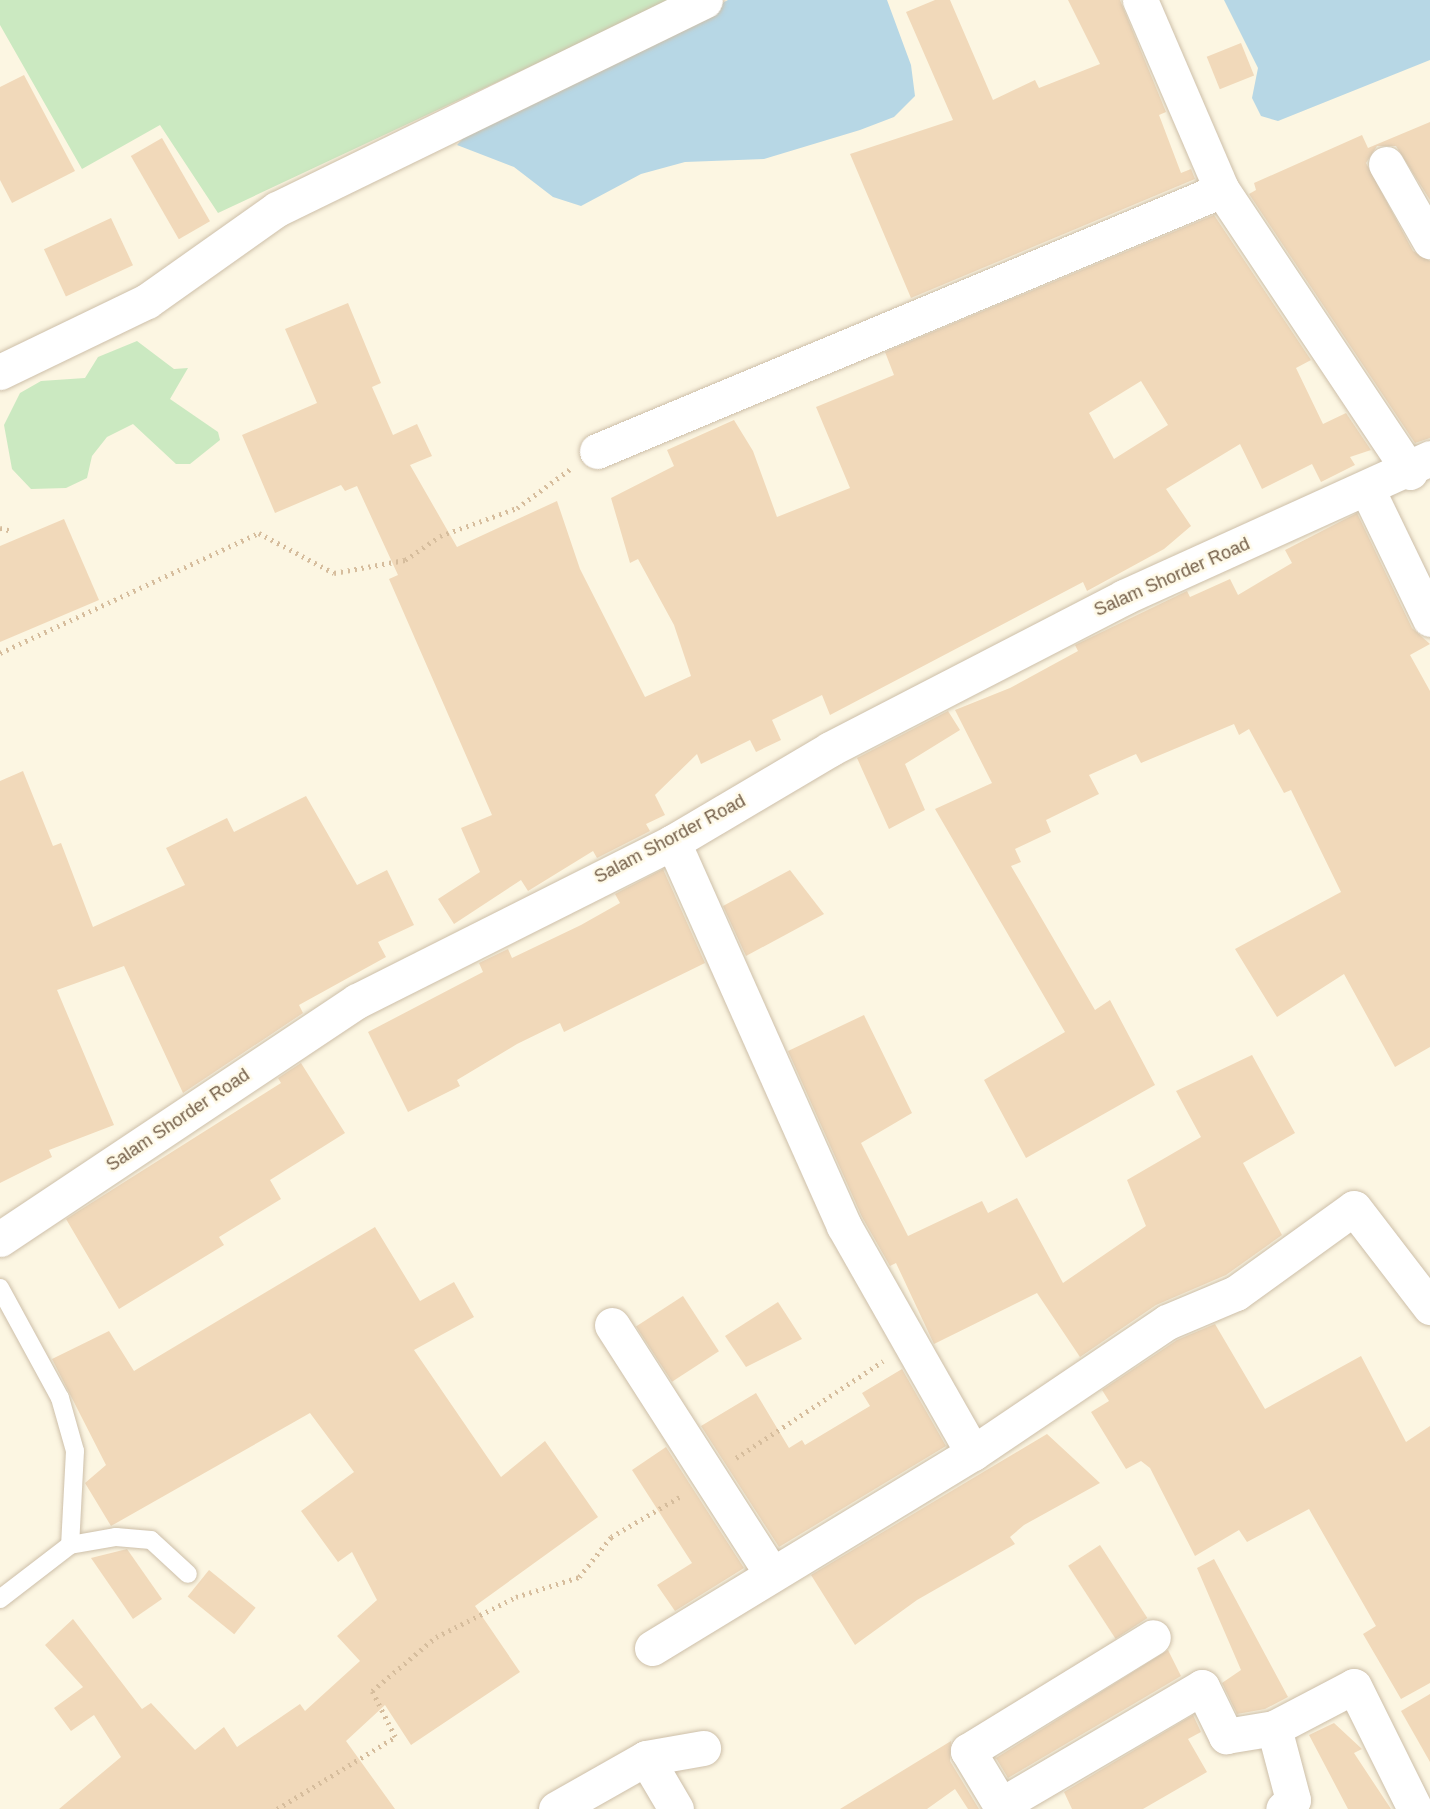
<!DOCTYPE html>
<html>
<head>
<meta charset="utf-8">
<style>
  body { margin:0 }
  #map { position:relative; width:1430px; height:1809px; overflow:hidden; background:#fcf6e2; font-family:Arial,sans-serif }
  div>[style] { position:absolute }
  .green>* { inset:0; background:#cbe9c1 }
  .water>* { inset:0; background:#b7d7e5 }
  .building>* { inset:0; background:#f1d9ba; transform-origin:0 0 }
  .path>* { height:4.5px; margin-top:-2.25px; transform-origin:0; background:repeating-linear-gradient(90deg,#d6bd9d 0 2px,transparent 0 7px) }
  .roads { filter:drop-shadow(0 0 2px #cdbfa9) drop-shadow(0 0 2px #cdbfa9) }
  .service>* { height:18px; margin:-9px; padding:0 9px; transform-origin:9px; border-radius:9px; background:#fff }
  .minor>* { height:35px; margin:-17.5px; padding:0 17.5px; transform-origin:17.5px; border-radius:17.5px; background:#fff }
  span { translate:-50% -50%; white-space:nowrap; text-align:center; line-height:1.15; -webkit-text-stroke:5px #fffae8; paint-order:stroke }
  .street-label { font-size:18px; color:#745f49 }
</style>
</head>
<body>
<div id="map">
  <div class="green">
    <div style="clip-path:polygon(0 0,672px 0,218px 213px,160px 125px,82px 169px,0 25px)"></div>
    <div style="clip-path:polygon(137px 341px,174px 369px,188px 368px,170px 399px,218px 432px,220px 440px,190px 464px,176px 464px,133px 424px,107px 437px,92px 456px,87px 478px,66px 488px,31px 489px,12px 469px,4px 425px,20px 393px,41px 381px,85px 378px,98px 357px)"></div>
  </div>
  <div class="water">
    <div style="clip-path:polygon(728px 0,887px 0,911px 65px,915px 96px,894px 117px,860px 130px,764px 159px,685px 162px,641px 174px,581px 206px,553px 197px,514px 167px,457px 145px,466px 135px)"></div>
    <div style="clip-path:polygon(1224px 0,1430px 0,1430px 60px,1278px 121px,1261px 116px,1252px 98px,1258px 68px)"></div>
  </div>
  <div class="building">
    <div style="clip-path:polygon(935px 0,950px 0,993px 100px,1035px 80px,1039px 88px,1100px 64px,1068px 0,1120px 0,1166px 112px,1159px 115px,1181px 173px,1191px 169px,1195px 179px,911px 298px,850px 154px,953px 120px,906px 12px)"></div>
    <div style="left:1241px;top:43px;width:35px;height:37px;rotate:68deg"></div>
    <div style="clip-path:polygon(24px 75px,75px 171px,12px 203px,0 180px,0 87px)"></div>
    <div style="clip-path:polygon(1430px 122px,1430px 200px,1396px 146px,1377px 146px,1366px 163px,1413px 251px,1430px 261px,1430px 438px,1415px 443px,1249px 194px,1256px 190px,1254px 183px,1362px 135px,1368px 148px)"></div>
    <div style="left:162px;top:138px;width:96px;height:36px;rotate:60deg"></div>
    <div style="clip-path:polygon(evenodd,1214px 215px,1311px 360px,1296px 368px,1323px 424px,1346px 413px,1371px 450px,1350px 457px,1355px 465px,1321px 482px,1312px 464px,1262px 489px,1240px 444px,1166px 489px,1191px 526px,1164px 549px,1087px 591px,1083px 582px,830px 715px,822px 695px,772px 720px,781px 740px,756px 752px,750px 740px,701px 764px,697px 754px,655px 795px,665px 815px,646px 824px,650px 831px,597px 858px,593px 851px,528px 891px,521px 880px,454px 924px,438px 899px,480px 872px,461px 828px,492px 815px,389px 579px,398px 575px,357px 486px,345px 491px,341px 485px,275px 513px,242px 435px,317px 403px,285px 329px,348px 303px,381px 383px,372px 387px,393px 435px,417px 424px,432px 456px,410px 465px,457px 547px,557px 501px,580px 569px,645px 697px,691px 676px,674px 625px,638px 559px,630px 563px,611px 498px,674px 466px,667px 450px,734px 420px,753px 451px,777px 517px,850px 488px,816px 407px,894px 375px,885px 352px,1214px 215px,1141px 381px,1168px 425px,1114px 459px,1089px 413px,1141px 381px)"></div>
    <div style="left:111px;top:218px;width:52px;height:74px;rotate:65deg"></div>
    <div style="clip-path:polygon(1357px 513px,1412px 628px,1430px 644px,1410px 655px,1430px 691px,1430px 1047px,1395px 1067px,1344px 974px,1277px 1017px,1235px 949px,1341px 892px,1291px 790px,1284px 793px,1249px 729px,1239px 735px,1234px 724px,1141px 763px,1136px 754px,1089px 775px,1099px 794px,1046px 820px,1051px 832px,1015px 849px,1021px 862px,1011px 866px,1095px 1010px,1110px 1000px,1155px 1085px,1026px 1158px,984px 1080px,1065px 1032px,935px 809px,992px 783px,955px 710px,1010px 688px,1078px 651px,1075px 645px,1187px 591px,1190px 597px,1230px 579px,1238px 595px,1292px 563px,1285px 550px)"></div>
    <div style="clip-path:polygon(64px 519px,99px 600px,0 642px,0 546px)"></div>
    <div style="clip-path:polygon(948px 711px,960px 730px,905px 764px,925px 810px,889px 829px,857px 758px)"></div>
    <div style="clip-path:polygon(23px 771px,53px 846px,61px 843px,93px 927px,185px 885px,166px 848px,227px 818px,234px 832px,306px 796px,357px 885px,387px 870px,414px 925px,378px 942px,386px 957px,299px 1005px,303px 1013px,183px 1093px,124px 966px,57px 990px,114px 1125px,49px 1150px,52px 1157px,0 1183px,0 781px)"></div>
    <div style="clip-path:polygon(663px 869px,705px 963px,564px 1032px,560px 1023px,517px 1044px,457px 1080px,460px 1086px,408px 1112px,368px 1032px,483px 972px,479px 963px,508px 949px,512px 958px,581px 925px,620px 903px,615px 894px)"></div>
    <div style="clip-path:polygon(790px 870px,824px 914px,746px 956px,723px 906px)"></div>
    <div style="clip-path:polygon(864px 1015px,912px 1113px,861px 1143px,908px 1236px,982px 1201px,988px 1213px,1017px 1198px,1063px 1283px,1146px 1226px,1127px 1180px,1201px 1137px,1176px 1091px,1252px 1055px,1295px 1133px,1243px 1163px,1282px 1235px,1226px 1275px,1156px 1305px,1080px 1357px,1037px 1293px,934px 1344px,896px 1263px,890px 1266px,862px 1217px,788px 1051px)"></div>
    <div style="clip-path:polygon(301px 1063px,345px 1133px,270px 1180px,281px 1199px,219px 1237px,224px 1245px,119px 1309px,66px 1219px,281px 1083px,278px 1078px)"></div>
    <div style="clip-path:polygon(375px 1227px,420px 1301px,454px 1282px,474px 1317px,414px 1350px,501px 1477px,545px 1441px,598px 1517px,475px 1606px,520px 1672px,411px 1745px,385px 1705px,346px 1741px,395px 1809px,59px 1809px,121px 1757px,94px 1715px,71px 1731px,54px 1708px,83px 1687px,45px 1645px,73px 1619px,142px 1709px,151px 1703px,195px 1750px,224px 1727px,237px 1747px,300px 1704px,305px 1711px,360px 1661px,337px 1636px,377px 1600px,352px 1552px,338px 1562px,301px 1511px,354px 1472px,310px 1413px,111px 1526px,85px 1483px,106px 1465px,52px 1359px,109px 1331px,134px 1371px)"></div>
    <div style="left:683px;top:1296px;width:66px;height:56px;rotate:57deg"></div>
    <div style="clip-path:polygon(778px 1302px,802px 1339px,746px 1367px,725px 1336px)"></div>
    <div style="clip-path:polygon(1215px 1324px,1265px 1409px,1361px 1356px,1406px 1442px,1430px 1426px,1430px 1683px,1401px 1699px,1363px 1634px,1376px 1626px,1309px 1509px,1247px 1542px,1239px 1530px,1195px 1556px,1150px 1468px,1141px 1461px,1126px 1469px,1091px 1412px,1109px 1401px,1102px 1390px,1177px 1340px)"></div>
    <div style="clip-path:polygon(902px 1369px,946px 1446px,779px 1547px,701px 1426px,756px 1393px,789px 1448px,802px 1440px,805px 1445px,870px 1406px,862px 1393px)"></div>
    <div style="clip-path:polygon(1047px 1434px,1100px 1483px,1024px 1525px,1010px 1537px,1015px 1544px,917px 1600px,855px 1645px,811px 1575px)"></div>
    <div style="clip-path:polygon(666px 1447px,744px 1568px,675px 1611px,657px 1585px,692px 1563px,632px 1470px)"></div>
    <div style="left:1100px;top:1545px;width:87px;height:38px;rotate:57deg"></div>
    <div style="clip-path:polygon(127px 1549px,162px 1599px,133px 1619px,91px 1558px)"></div>
    <div style="clip-path:polygon(1214px 1559px,1288px 1697px,1265px 1709px,1237px 1714px,1222px 1683px,1241px 1670px,1197px 1568px)"></div>
    <div style="left:209px;top:1570px;width:60px;height:34px;rotate:39deg"></div>
    <div style="clip-path:polygon(1168px 1650px,1181px 1676px,1008px 1778px,996px 1758px)"></div>
    <div style="clip-path:polygon(1430px 1694px,1430px 1762px,1401px 1711px)"></div>
    <div style="clip-path:polygon(1193px 1715px,1201px 1732px,1188px 1739px,1207px 1772px,1143px 1809px,1072px 1809px,1064px 1792px)"></div>
    <div style="clip-path:polygon(1334px 1723px,1362px 1749px,1354px 1753px,1391px 1809px,1348px 1809px,1309px 1735px)"></div>
    <div style="clip-path:polygon(951px 1741px,950px 1761px,979px 1809px,968px 1809px,955px 1789px,927px 1809px,840px 1809px)"></div>
  </div>
  <div class="path">
    <div style="left:0;top:528px;width:12px;rotate:14deg"></div>
    <div style="left:0;top:653px;width:285px;rotate:-24.9deg"></div>
    <div style="left:259px;top:533px;width:85px;rotate:28.1deg"></div>
    <div style="left:334px;top:573px;width:72px;rotate:-10.4deg"></div>
    <div style="left:405px;top:560px;width:42px;rotate:-34.4deg"></div>
    <div style="left:440px;top:536px;width:82px;rotate:-20deg"></div>
    <div style="left:517px;top:508px;width:66px;rotate:-36.3deg"></div>
    <div style="left:736px;top:1458px;width:176px;rotate:-33.4deg"></div>
    <div style="left:277px;top:1809px;width:138px;rotate:-31.4deg"></div>
    <div style="left:395px;top:1737px;width:51px;rotate:-116.6deg"></div>
    <div style="left:372px;top:1691px;width:84px;rotate:-40.2deg"></div>
    <div style="left:436px;top:1637px;width:89px;rotate:-26.6deg"></div>
    <div style="left:516px;top:1597px;width:66px;rotate:-17.6deg"></div>
    <div style="left:579px;top:1577px;width:51px;rotate:-51.3deg"></div>
    <div style="left:611px;top:1537px;width:83px;rotate:-30.3deg"></div>
  </div>
  <div class="roads">
    <div class="service">
      <div style="left:0;top:1288px;width:125px;rotate:61.4deg"></div>
      <div style="left:60px;top:1398px;width:55px;rotate:74.2deg"></div>
      <div style="left:75px;top:1451px;width:94px;rotate:93deg"></div>
      <div style="left:0;top:1599px;width:88px;rotate:-37.6deg"></div>
      <div style="left:70px;top:1545px;width:47px;rotate:-9.9deg"></div>
      <div style="left:116px;top:1537px;width:35px;rotate:5deg"></div>
      <div style="left:151px;top:1540px;width:50px;rotate:42.6deg"></div>
    </div>
    <div class="minor">
      <div style="left:1140px;top:0;width:207px;rotate:66.7deg"></div>
      <div style="left:1222px;top:190px;width:339px;rotate:56.3deg"></div>
      <div style="left:1386px;top:164px;width:89px;rotate:60.3deg"></div>
      <div style="left:0;top:372px;width:163px;rotate:-25.8deg"></div>
      <div style="left:147px;top:301px;width:159px;rotate:-35.3deg"></div>
      <div style="left:277px;top:209px;width:476px;rotate:-26deg"></div>
      <div style="left:597px;top:451px;width:677px;rotate:-22.67deg"></div>
      <div style="left:1368px;top:491px;width:142px;rotate:64.2deg"></div>
      <div style="left:673px;top:842px;width:420px;rotate:66deg"></div>
      <div style="left:844px;top:1226px;width:261px;rotate:60.4deg"></div>
      <div style="left:0;top:1239px;width:429px;rotate:-33.7deg"></div>
      <div style="left:357px;top:1001px;width:354px;rotate:-26.7deg"></div>
      <div style="left:673px;top:842px;width:182px;rotate:-30.6deg"></div>
      <div style="left:830px;top:749px;width:331px;rotate:-27.3deg"></div>
      <div style="left:1124px;top:597px;width:336px;rotate:-24.4deg"></div>
      <div style="left:612px;top:1325px;width:296px;rotate:57.3deg"></div>
      <div style="left:652px;top:1648px;width:376px;rotate:-31.3deg"></div>
      <div style="left:973px;top:1453px;width:234px;rotate:-34deg"></div>
      <div style="left:1167px;top:1322px;width:75px;rotate:-22.8deg"></div>
      <div style="left:1236px;top:1293px;width:145px;rotate:-35.8deg"></div>
      <div style="left:1354px;top:1208px;width:125px;rotate:52.5deg"></div>
      <div style="left:1274px;top:1728px;width:90px;rotate:-27.7deg"></div>
      <div style="left:1354px;top:1686px;width:137px;rotate:63.6deg"></div>
      <div style="left:646px;top:1758px;width:58px;rotate:-10deg"></div>
      <div style="left:1001px;top:1805px;width:233px;rotate:-30.4deg"></div>
      <div style="left:1202px;top:1687px;width:55px;rotate:63.9deg"></div>
      <div style="left:1226px;top:1736px;width:49px;rotate:-9.5deg"></div>
      <div style="left:1274px;top:1728px;width:74px;rotate:75.2deg"></div>
      <div style="left:1293px;top:1800px;width:13px;rotate:138deg"></div>
      <div style="left:556px;top:1809px;width:103px;rotate:-29.5deg"></div>
      <div style="left:646px;top:1758px;width:59px;rotate:59.5deg"></div>
      <div style="left:1003px;top:1809px;width:68px;rotate:-121.1deg"></div>
      <div style="left:968px;top:1751px;width:217px;rotate:-31.6deg"></div>
    </div>
  </div>
  <div class="street-label">
    <span style="left:1172px;top:577px;rotate:-24deg">Salam Shorder Road</span>
    <span style="left:670px;top:839px;rotate:-28deg">Salam Shorder Road</span>
    <span style="left:178px;top:1120px;rotate:-34deg">Salam Shorder Road</span>
  </div>
</div>
</body>
</html>
